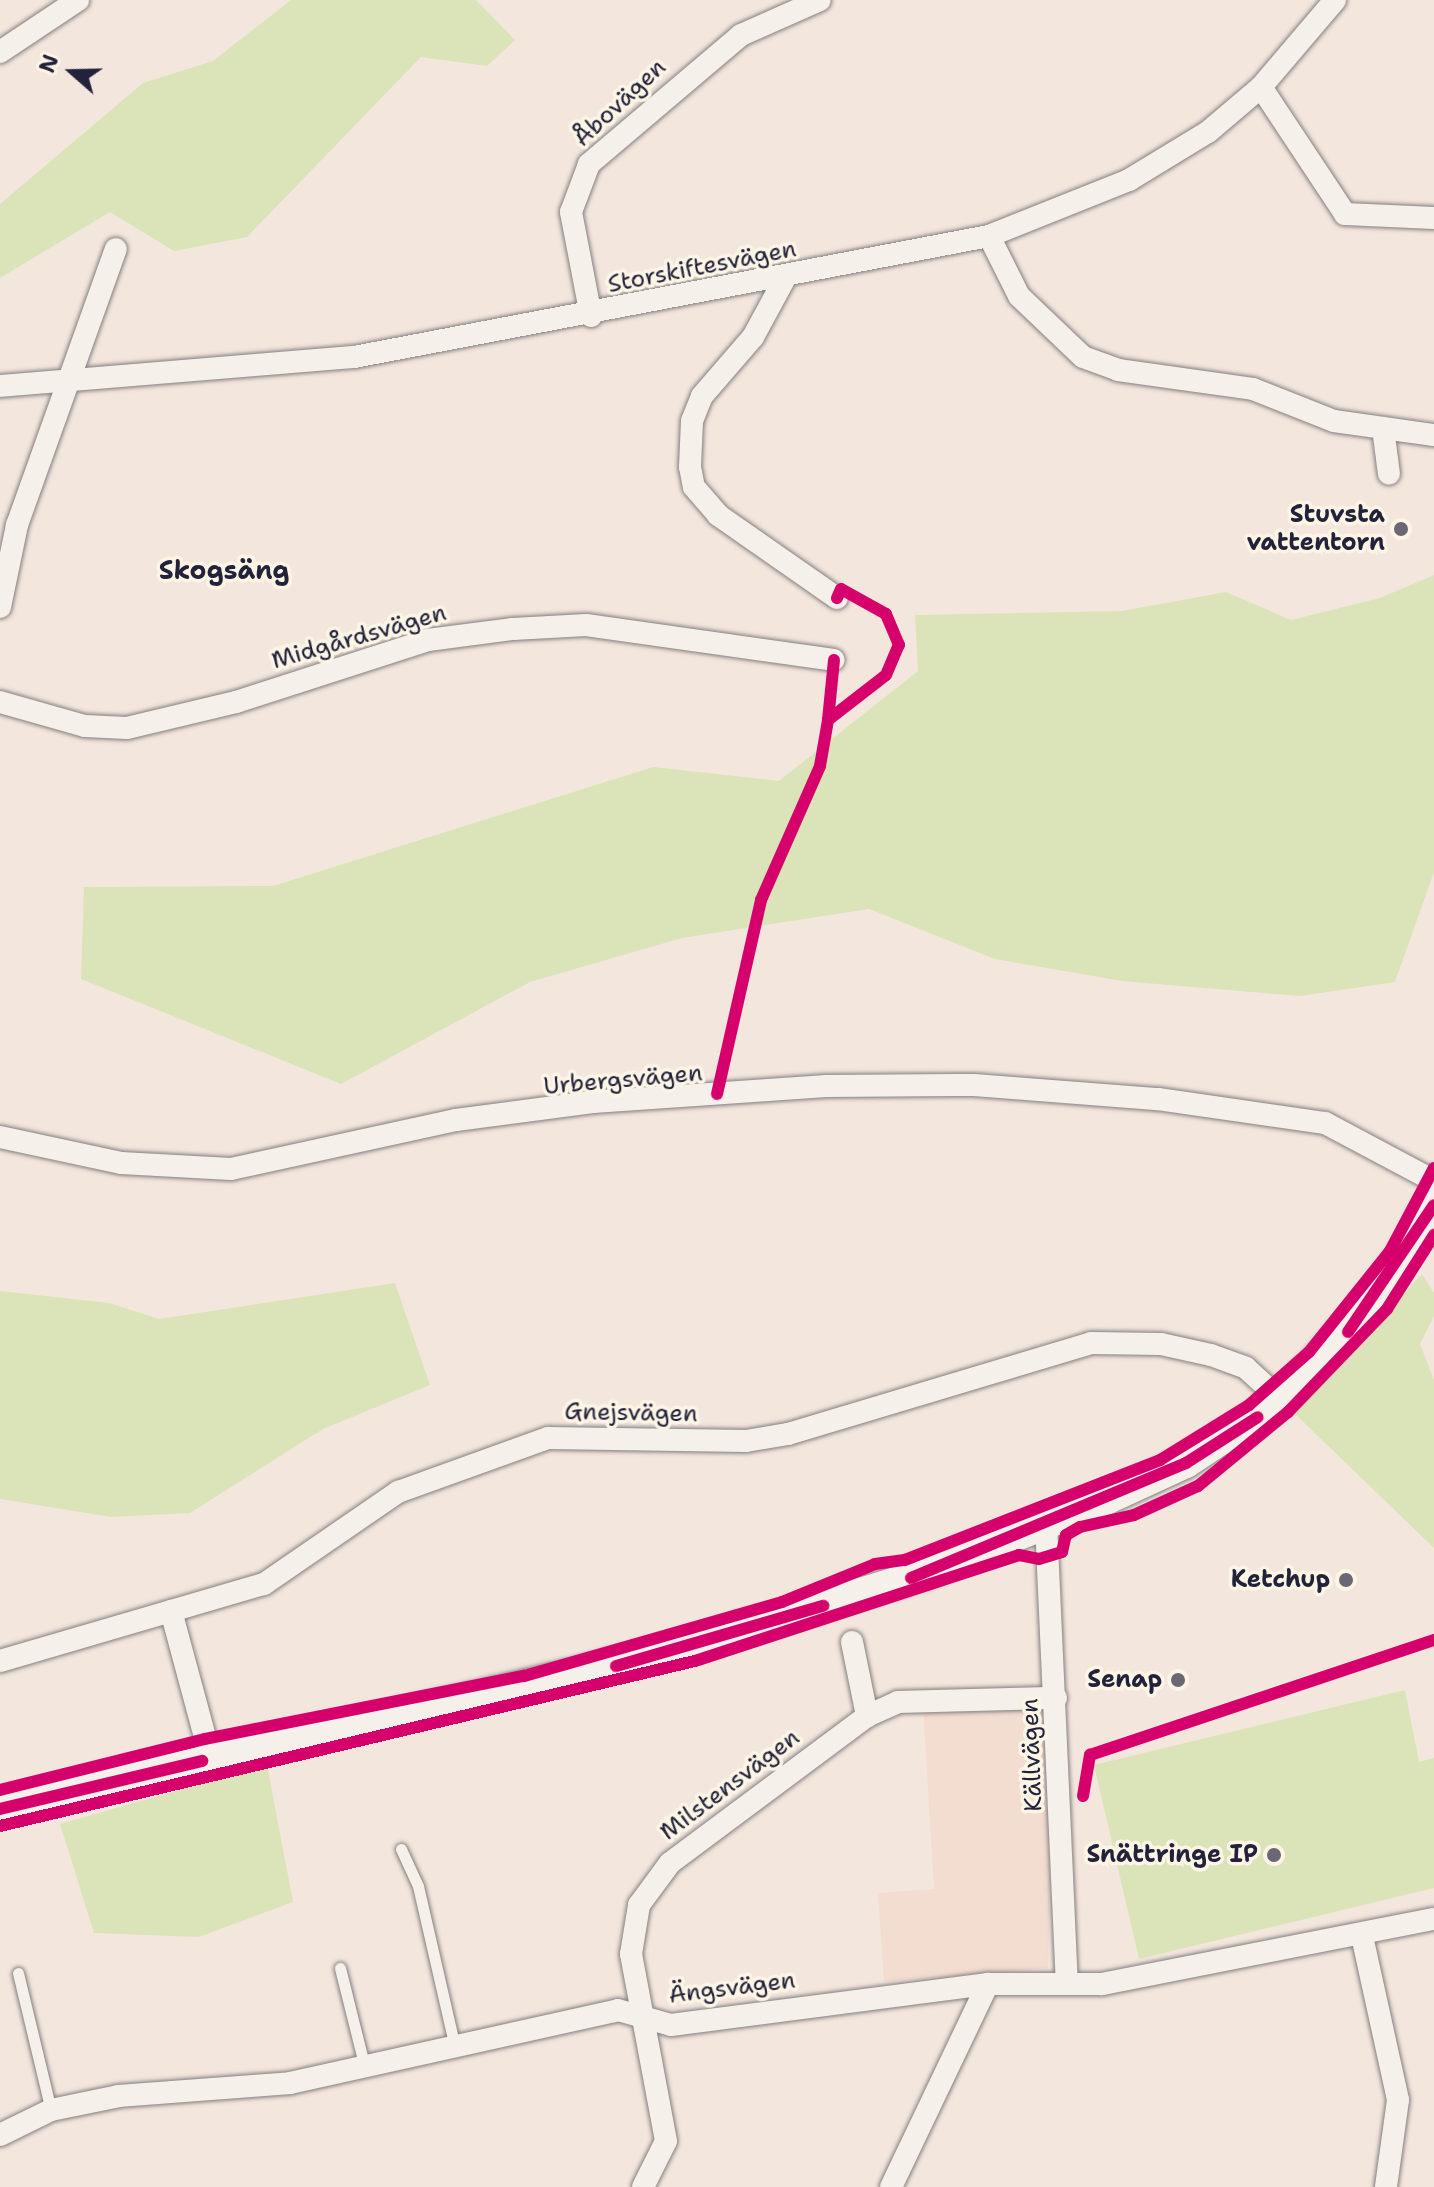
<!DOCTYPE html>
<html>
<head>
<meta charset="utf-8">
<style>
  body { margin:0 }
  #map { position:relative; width:1434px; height:2187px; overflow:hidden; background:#f3e7dd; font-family:"Shantell Sans",sans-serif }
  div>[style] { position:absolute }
  .built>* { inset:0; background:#f3dcd0 }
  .green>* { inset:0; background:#dae4b8 }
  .roads { filter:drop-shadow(0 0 2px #847f80) drop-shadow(0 0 2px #847f80) }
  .lane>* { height:11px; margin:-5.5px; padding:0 5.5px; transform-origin:5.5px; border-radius:5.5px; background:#f5f0ea }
  .street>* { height:22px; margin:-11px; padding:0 11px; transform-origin:11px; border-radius:11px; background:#f5f0ea }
  .secondary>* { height:30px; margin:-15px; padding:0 15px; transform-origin:15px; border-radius:15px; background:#f5f0ea }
  .cycleway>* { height:12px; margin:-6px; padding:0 6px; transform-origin:6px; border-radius:6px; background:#d6006c }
  .dots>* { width:22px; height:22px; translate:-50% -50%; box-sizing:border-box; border:4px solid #fcf5e5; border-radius:50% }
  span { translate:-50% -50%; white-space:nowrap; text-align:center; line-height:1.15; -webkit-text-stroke:7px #fcf5e5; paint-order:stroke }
  .street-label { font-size:24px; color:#22223b }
  .poi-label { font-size:24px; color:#22223b; font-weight:700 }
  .right { translate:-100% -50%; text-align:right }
  .neighbourhood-label { font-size:26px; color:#22223b; font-weight:700 }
  .north { position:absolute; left:32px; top:32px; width:80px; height:80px; -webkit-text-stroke:6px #fcf5e5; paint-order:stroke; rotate:290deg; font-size:22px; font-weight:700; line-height:32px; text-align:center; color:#22223b }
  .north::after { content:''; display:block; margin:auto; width:28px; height:36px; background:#22223b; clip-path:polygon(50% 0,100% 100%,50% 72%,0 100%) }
</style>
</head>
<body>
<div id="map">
  <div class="built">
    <div style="clip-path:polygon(1053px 1696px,1048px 1968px,884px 1982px,878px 1893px,934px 1889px,923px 1705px)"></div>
  </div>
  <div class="green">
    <div style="clip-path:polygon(291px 0,476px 0,515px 40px,487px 66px,421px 57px,247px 237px,174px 251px,110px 212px,0 278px,0 204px,143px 83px,213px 61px)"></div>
    <div style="clip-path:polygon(1434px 575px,1434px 872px,1395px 982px,1300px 996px,1122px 981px,995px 959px,869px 909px,682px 938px,530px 982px,341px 1084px,81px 979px,84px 887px,273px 886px,653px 767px,779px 781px,918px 671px,915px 615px,1122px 611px,1226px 592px,1291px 620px,1380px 598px)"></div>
    <div style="clip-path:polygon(1422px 1274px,1434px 1293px,1434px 1316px,1420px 1344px,1434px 1380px,1434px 1548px,1294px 1413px)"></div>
    <div style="clip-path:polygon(395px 1283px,430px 1385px,323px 1429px,190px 1513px,111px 1517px,0 1499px,0 1291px,109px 1303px,159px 1319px)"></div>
    <div style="clip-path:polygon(1405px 1690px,1419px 1762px,1434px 1758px,1434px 1888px,1139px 1959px,1094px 1765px)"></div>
    <div style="clip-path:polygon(267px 1765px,293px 1902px,199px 1937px,94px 1933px,60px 1824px)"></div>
  </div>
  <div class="roads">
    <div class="lane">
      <div style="left:401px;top:1849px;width:41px;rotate:65.3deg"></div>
      <div style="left:418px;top:1886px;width:165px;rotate:77.1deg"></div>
      <div style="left:340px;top:1968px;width:103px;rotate:76deg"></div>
      <div style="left:18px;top:1973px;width:141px;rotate:76.5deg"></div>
    </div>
    <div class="street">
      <div style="left:0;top:52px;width:94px;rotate:-33.7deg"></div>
      <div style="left:1261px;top:87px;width:152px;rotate:56.5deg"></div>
      <div style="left:1345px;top:214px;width:89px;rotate:2.6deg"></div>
      <div style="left:989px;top:236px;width:67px;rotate:63.4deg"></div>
      <div style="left:1019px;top:296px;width:88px;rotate:43.6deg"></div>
      <div style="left:1083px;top:357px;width:37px;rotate:20deg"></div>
      <div style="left:1118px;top:370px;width:136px;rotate:8deg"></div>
      <div style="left:1253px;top:389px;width:87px;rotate:21.6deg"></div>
      <div style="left:1334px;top:421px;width:101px;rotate:8deg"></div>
      <div style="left:785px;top:278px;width:67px;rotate:118.5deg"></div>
      <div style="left:753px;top:337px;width:78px;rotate:130.8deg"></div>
      <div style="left:702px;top:396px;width:27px;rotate:112deg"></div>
      <div style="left:692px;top:421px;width:46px;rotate:92.5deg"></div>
      <div style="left:690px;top:467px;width:20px;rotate:79deg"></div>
      <div style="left:694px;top:487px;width:37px;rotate:49deg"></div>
      <div style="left:718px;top:515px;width:145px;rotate:34.9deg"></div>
      <div style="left:591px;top:316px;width:106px;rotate:-100.9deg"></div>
      <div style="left:571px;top:212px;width:51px;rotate:-69.4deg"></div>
      <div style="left:589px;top:164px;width:199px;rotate:-40.3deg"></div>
      <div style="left:741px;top:35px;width:86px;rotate:-23.9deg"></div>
      <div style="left:0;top:386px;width:355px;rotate:-4.7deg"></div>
      <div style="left:354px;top:357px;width:646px;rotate:-10.79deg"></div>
      <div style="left:989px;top:236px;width:151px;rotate:-21.8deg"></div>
      <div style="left:1129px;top:180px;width:92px;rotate:-31.3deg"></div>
      <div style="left:1208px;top:132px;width:70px;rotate:-40.3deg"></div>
      <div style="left:1261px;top:87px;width:114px;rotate:-49.6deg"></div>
      <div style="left:1383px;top:428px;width:46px;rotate:82.6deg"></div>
      <div style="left:0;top:607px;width:84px;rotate:-78.3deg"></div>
      <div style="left:17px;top:525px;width:293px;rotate:-70.3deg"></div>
      <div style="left:0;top:702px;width:88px;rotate:15.8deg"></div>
      <div style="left:85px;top:726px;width:42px;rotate:2.7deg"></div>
      <div style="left:127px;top:728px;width:112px;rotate:-13.4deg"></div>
      <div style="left:236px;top:702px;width:202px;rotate:-17.9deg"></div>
      <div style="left:428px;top:640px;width:86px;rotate:-7.4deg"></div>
      <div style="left:513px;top:629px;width:73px;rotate:-3.1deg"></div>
      <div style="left:586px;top:625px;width:250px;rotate:8deg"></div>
      <div style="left:0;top:1137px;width:124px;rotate:12.1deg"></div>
      <div style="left:121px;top:1163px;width:110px;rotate:3.1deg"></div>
      <div style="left:231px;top:1169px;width:230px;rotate:-12.3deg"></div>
      <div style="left:456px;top:1120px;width:138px;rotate:-7.5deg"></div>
      <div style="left:593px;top:1102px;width:234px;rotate:-3.9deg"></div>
      <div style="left:826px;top:1086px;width:148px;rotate:-0.4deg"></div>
      <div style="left:974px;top:1085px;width:185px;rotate:4.4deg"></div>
      <div style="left:1158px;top:1099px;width:169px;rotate:8.2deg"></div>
      <div style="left:1325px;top:1123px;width:123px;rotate:28deg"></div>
      <div style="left:1046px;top:1524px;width:460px;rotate:87.4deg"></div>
      <div style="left:171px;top:1611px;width:153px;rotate:74.9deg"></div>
      <div style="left:852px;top:1642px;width:76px;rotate:78.5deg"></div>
      <div style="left:0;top:1661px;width:275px;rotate:-16.3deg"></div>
      <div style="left:264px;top:1584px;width:163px;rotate:-34.5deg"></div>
      <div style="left:398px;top:1492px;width:159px;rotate:-19.8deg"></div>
      <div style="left:548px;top:1438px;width:198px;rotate:0.9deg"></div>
      <div style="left:746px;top:1441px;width:43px;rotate:-9.5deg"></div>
      <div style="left:788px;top:1434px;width:316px;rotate:-16.7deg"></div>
      <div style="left:1091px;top:1343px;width:70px;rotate:0.8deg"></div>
      <div style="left:1161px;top:1344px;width:51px;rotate:12.4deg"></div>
      <div style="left:1211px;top:1355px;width:37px;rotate:20deg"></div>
      <div style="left:1246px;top:1368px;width:47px;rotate:42.4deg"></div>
      <div style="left:1362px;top:1936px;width:168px;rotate:77.6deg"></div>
      <div style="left:1398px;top:2100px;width:88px;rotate:97.9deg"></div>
      <div style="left:0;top:2135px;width:57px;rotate:-26.1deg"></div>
      <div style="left:51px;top:2110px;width:69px;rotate:-11.6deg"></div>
      <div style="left:119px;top:2096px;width:171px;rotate:-4.3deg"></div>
      <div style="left:290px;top:2083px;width:336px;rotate:-12.5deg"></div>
      <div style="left:618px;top:2010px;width:55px;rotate:15.8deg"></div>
      <div style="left:671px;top:2025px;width:320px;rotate:-7.4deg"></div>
      <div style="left:988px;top:1984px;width:114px"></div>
      <div style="left:1102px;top:1984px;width:338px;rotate:-11.1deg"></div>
      <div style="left:643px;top:2187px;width:51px;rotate:-63.4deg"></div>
      <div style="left:666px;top:2141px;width:190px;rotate:-100.6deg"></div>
      <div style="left:631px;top:1954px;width:50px;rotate:-80.7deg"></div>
      <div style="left:639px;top:1905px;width:52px;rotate:-53.6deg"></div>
      <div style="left:670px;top:1863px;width:246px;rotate:-36.7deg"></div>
      <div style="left:867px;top:1716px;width:34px;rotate:-24deg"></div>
      <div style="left:898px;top:1702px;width:158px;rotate:-1.5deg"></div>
      <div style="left:891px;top:2187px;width:225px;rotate:-64.5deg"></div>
    </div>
    <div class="secondary">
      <div style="left:0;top:1809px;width:705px;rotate:-13.29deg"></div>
      <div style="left:686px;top:1647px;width:250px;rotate:-17.2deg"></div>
      <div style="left:925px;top:1573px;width:197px;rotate:-22deg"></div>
      <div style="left:1108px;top:1499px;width:86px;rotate:-24.8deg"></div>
      <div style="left:1186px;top:1463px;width:114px;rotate:-33.6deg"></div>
      <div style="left:1281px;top:1400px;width:148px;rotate:-47.5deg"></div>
      <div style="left:1381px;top:1291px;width:101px;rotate:-58.4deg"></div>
    </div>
  </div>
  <div class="cycleway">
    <div style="left:834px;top:660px;width:60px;rotate:95.7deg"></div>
    <div style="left:828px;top:720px;width:73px;rotate:-37.8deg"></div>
    <div style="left:886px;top:675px;width:33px;rotate:-67deg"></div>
    <div style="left:899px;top:645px;width:34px;rotate:-113deg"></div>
    <div style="left:886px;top:614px;width:51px;rotate:-150.9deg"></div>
    <div style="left:841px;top:589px;width:10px;rotate:114deg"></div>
    <div style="left:717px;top:1094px;width:199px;rotate:-77.2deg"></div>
    <div style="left:761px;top:900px;width:146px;rotate:-66.2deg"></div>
    <div style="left:820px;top:766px;width:47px;rotate:-80.1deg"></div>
    <div style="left:1348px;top:1332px;width:153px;rotate:-55.9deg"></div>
    <div style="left:911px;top:1578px;width:298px;rotate:-22.7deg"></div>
    <div style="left:1186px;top:1463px;width:85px;rotate:-32.6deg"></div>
    <div style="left:616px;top:1666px;width:216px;rotate:-16.2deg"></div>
    <div style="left:0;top:1790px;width:211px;rotate:-14deg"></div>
    <div style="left:205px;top:1739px;width:325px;rotate:-11.2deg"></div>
    <div style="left:524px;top:1676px;width:268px;rotate:-16deg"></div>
    <div style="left:782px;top:1602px;width:100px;rotate:-22.2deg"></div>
    <div style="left:875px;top:1564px;width:30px;rotate:-8deg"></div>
    <div style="left:905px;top:1560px;width:274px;rotate:-21.4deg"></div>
    <div style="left:1160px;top:1460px;width:105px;rotate:-31.7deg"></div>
    <div style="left:1249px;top:1405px;width:80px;rotate:-41.5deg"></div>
    <div style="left:1309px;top:1352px;width:129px;rotate:-51.3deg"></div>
    <div style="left:1390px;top:1251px;width:94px;rotate:-62.1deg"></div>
    <div style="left:1083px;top:1796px;width:42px;rotate:-80.3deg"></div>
    <div style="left:1090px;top:1755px;width:363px;rotate:-18.5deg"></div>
    <div style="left:0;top:1809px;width:208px;rotate:-13.4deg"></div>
    <div style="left:0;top:1826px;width:714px;rotate:-13.36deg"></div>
    <div style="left:695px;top:1661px;width:341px;rotate:-18.1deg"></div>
    <div style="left:1019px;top:1555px;width:20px;rotate:11deg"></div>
    <div style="left:1039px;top:1559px;width:24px;rotate:-17deg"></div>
    <div style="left:1062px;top:1552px;width:17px;rotate:-77deg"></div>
    <div style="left:1066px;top:1535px;width:16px;rotate:-30deg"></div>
    <div style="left:1080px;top:1527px;width:55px;rotate:-12.5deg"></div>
    <div style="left:1134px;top:1515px;width:70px;rotate:-24.4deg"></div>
    <div style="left:1198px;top:1486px;width:117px;rotate:-39.4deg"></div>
    <div style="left:1288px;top:1412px;width:143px;rotate:-46.1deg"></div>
    <div style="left:1387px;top:1309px;width:88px;rotate:-57.6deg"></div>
  </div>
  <div class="dots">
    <div style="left:1401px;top:529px;background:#6b6774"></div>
    <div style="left:1346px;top:1580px;background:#6b6774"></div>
    <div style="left:1178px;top:1680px;background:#6b6774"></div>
    <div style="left:1274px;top:1855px;background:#6b6774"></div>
  </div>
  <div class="street-label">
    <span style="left:620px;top:103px;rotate:-43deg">Åbovägen</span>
    <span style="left:702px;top:267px;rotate:-11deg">Storskiftesvägen</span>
    <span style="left:359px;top:637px;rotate:-16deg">Midgårdsvägen</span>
    <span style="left:623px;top:1080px;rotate:-5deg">Urbergsvägen</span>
    <span style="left:631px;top:1413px;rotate:1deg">Gnejsvägen</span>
    <span style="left:1032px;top:1755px;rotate:-92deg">Källvägen</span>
    <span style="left:730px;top:1785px;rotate:-37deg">Milstensvägen</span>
    <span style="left:732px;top:1988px;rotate:-7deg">Ängsvägen</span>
  </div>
  <div class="poi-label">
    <span class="right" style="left:1385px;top:529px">Stuvsta<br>vattentorn</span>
    <span class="right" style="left:1330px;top:1580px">Ketchup</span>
    <span class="right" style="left:1162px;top:1680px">Senap</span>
    <span class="right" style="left:1258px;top:1855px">Snättringe IP</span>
  </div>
  <div class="neighbourhood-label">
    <span style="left:224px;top:570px">Skogsäng</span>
  </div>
  <div class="north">N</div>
</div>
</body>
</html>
